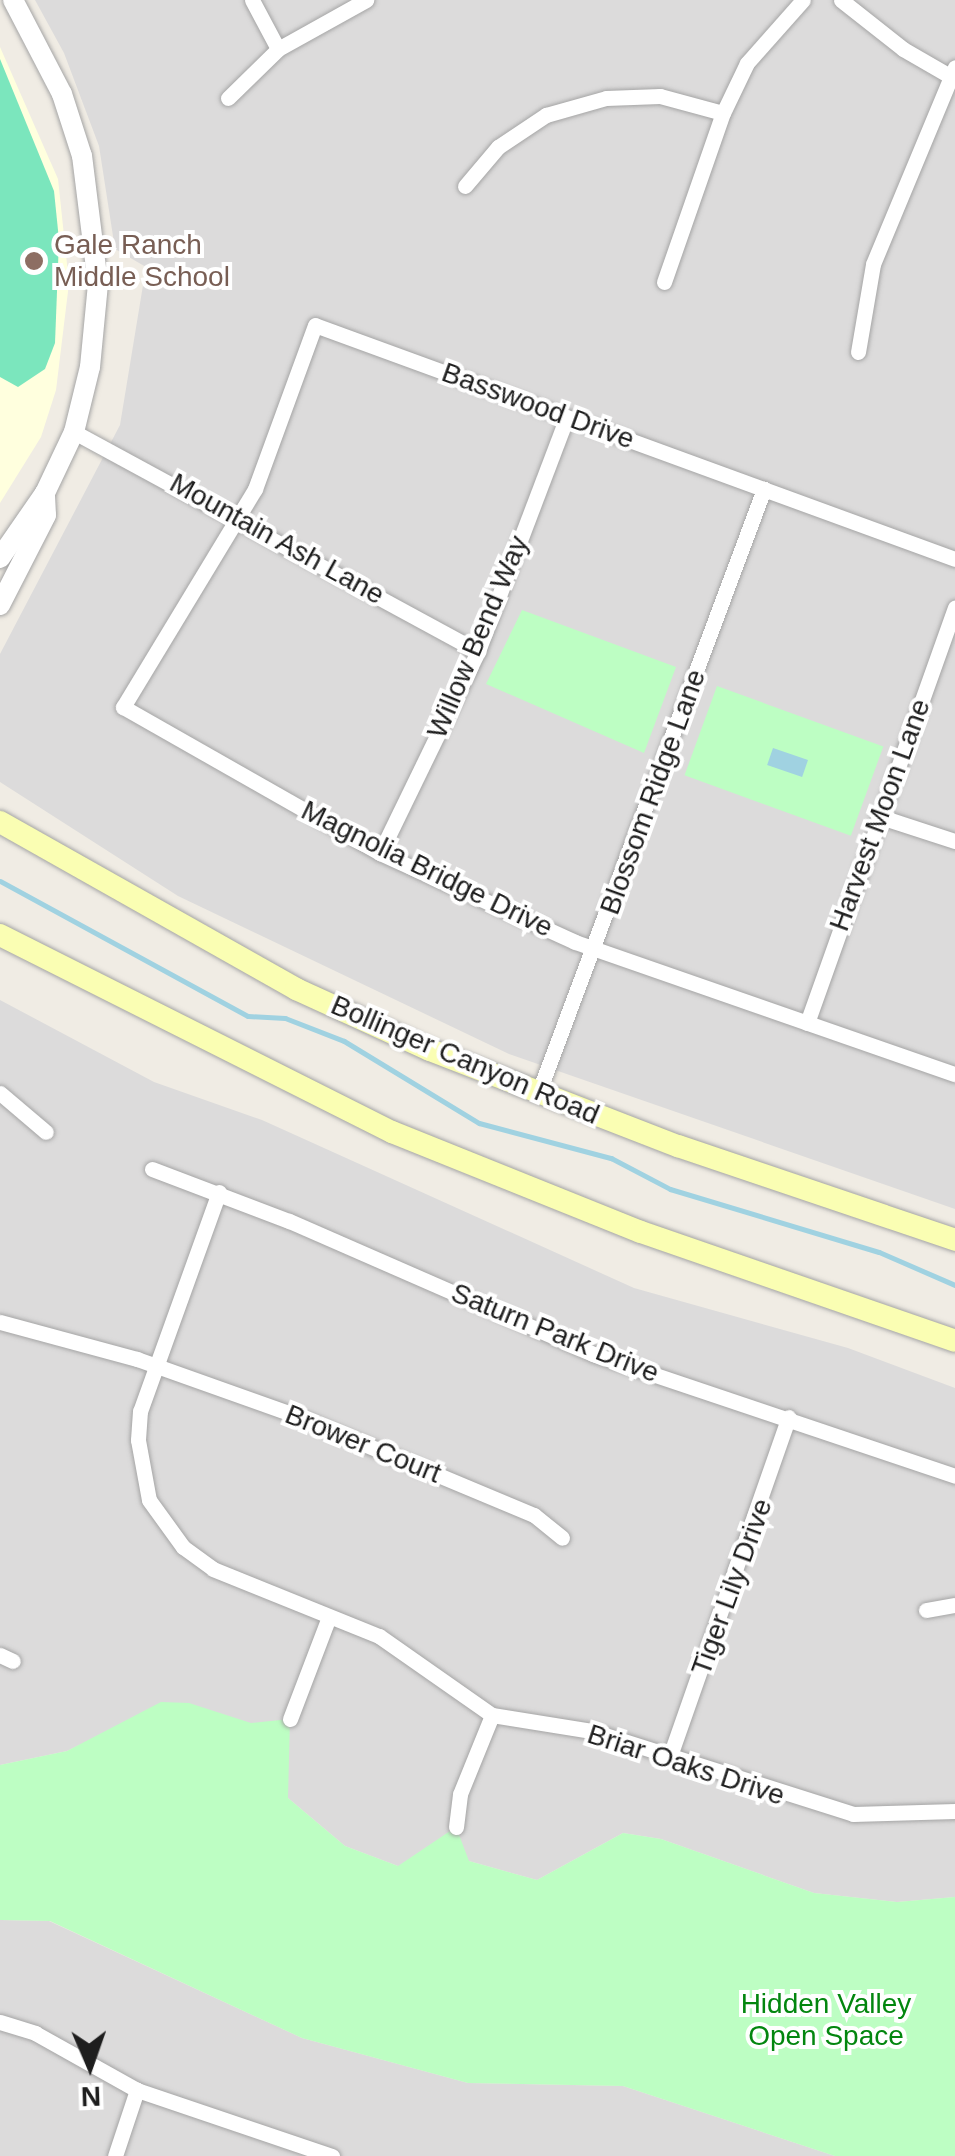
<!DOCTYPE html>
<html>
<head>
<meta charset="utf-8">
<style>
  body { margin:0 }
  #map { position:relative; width:955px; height:2156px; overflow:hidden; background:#f0ece4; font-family:Arial,sans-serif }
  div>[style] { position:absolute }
  .residential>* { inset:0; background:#dcdbdb }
  .education>* { inset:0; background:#ffffde }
  .park>* { inset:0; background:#bdfec3; transform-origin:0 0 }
  .pitch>* { inset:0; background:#7be6bd }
  .water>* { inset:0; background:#a0d2e1; transform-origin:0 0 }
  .stream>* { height:5px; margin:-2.5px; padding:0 2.5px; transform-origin:2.5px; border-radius:2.5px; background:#a0d2e1 }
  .roads { filter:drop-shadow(0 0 2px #a5a5a5) drop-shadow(0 0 2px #a5a5a5) }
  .minor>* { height:15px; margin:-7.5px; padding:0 7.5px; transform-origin:7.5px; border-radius:7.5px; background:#fff }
  .tertiary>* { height:20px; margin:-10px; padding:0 10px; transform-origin:10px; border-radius:10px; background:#fff }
  .secondary>* { height:22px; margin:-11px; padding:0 11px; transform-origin:11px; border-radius:11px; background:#fafeb3 }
  .dots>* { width:28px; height:28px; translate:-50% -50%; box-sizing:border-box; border:5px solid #fff; border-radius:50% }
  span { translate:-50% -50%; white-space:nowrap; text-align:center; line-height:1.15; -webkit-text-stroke:8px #fff; paint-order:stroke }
  .education-label { font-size:28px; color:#785e54 }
  .left { translate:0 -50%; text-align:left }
  .street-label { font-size:28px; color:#1e1e1e }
  .park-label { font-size:28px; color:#03860f }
  .north { position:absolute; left:40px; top:2016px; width:100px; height:100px; -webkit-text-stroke:8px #fff; paint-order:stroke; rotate:178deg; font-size:28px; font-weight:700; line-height:40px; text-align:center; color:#1e1e1e }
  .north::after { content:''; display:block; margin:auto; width:35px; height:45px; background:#1e1e1e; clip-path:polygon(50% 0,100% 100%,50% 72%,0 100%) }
</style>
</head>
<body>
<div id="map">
  <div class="residential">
    <div style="clip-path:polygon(35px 0,955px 0,955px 1209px,509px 1054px,178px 896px,0 782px,0 654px,120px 425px,146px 267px,115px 249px,99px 146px,64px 53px)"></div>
    <div style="clip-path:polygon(0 1000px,154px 1082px,262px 1120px,634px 1288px,848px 1348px,955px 1388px,955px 1897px,897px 1902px,814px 1893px,661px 1839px,623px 1833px,537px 1880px,469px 1861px,398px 1866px,345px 1846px,288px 1798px,131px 1720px,67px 1751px,0 1765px)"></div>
    <div style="clip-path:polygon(0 1920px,49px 1921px,302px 2038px,468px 2083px,623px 2086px,835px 2156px,0 2156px)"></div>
  </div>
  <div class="education">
    <div style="clip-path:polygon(0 47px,58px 179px,69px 283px,56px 390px,41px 437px,0 503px)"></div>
  </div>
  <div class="park">
    <div style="clip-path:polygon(522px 610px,676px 667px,644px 753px,486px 684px)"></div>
    <div style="left:717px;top:686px;width:177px;height:95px;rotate:20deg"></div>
    <div style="clip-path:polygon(161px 1702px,189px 1703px,251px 1723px,290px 1719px,288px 1798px,345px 1846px,398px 1866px,456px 1827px,469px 1861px,537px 1880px,623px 1833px,661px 1839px,814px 1893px,897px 1902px,955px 1897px,955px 2156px,835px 2156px,623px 2086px,468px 2083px,302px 2038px,50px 1921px,0 1920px,0 1765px,67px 1751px)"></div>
  </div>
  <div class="pitch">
    <div style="clip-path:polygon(0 59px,54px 191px,59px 240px,55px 343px,45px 369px,18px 387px,0 377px)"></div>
  </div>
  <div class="water">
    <div style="left:773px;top:748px;width:37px;height:18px;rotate:19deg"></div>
  </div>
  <div class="stream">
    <div style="left:0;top:881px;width:282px;rotate:28.6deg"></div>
    <div style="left:248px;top:1016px;width:37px;rotate:3deg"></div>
    <div style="left:285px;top:1018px;width:63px;rotate:21.3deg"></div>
    <div style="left:344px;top:1041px;width:158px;rotate:31.3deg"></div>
    <div style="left:479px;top:1123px;width:137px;rotate:14.9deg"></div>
    <div style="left:611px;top:1158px;width:67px;rotate:27.7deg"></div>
    <div style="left:670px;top:1189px;width:218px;rotate:16.8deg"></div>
    <div style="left:879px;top:1252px;width:83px;rotate:23.5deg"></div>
  </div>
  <div class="roads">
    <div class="minor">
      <div style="left:252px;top:0;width:55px;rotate:62deg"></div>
      <div style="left:841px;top:0;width:79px;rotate:38.3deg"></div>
      <div style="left:903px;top:49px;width:60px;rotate:30deg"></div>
      <div style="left:228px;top:98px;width:70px;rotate:-44.4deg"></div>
      <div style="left:278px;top:49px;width:101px;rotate:-29.1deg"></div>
      <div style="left:465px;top:186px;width:51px;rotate:-49.8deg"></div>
      <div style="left:498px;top:147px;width:58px;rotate:-33.7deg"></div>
      <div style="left:546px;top:115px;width:62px;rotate:-15.8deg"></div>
      <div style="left:606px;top:98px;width:54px;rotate:-2.1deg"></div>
      <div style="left:660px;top:96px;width:65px;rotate:15.1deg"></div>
      <div style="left:664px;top:282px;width:179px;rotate:-70.8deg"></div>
      <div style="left:723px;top:113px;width:55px;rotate:-64.4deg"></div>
      <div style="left:747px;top:63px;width:84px;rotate:-48.4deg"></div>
      <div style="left:858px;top:352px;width:89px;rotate:-80.3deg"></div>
      <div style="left:873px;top:264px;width:213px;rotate:-67.4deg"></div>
      <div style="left:74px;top:432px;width:460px;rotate:28.5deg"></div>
      <div style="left:955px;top:559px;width:681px;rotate:-159.92deg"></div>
      <div style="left:315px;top:325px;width:175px;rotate:110.1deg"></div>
      <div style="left:255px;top:489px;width:255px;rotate:121.2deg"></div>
      <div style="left:123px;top:707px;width:296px;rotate:29.6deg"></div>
      <div style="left:380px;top:853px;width:214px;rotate:24.5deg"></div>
      <div style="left:575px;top:942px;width:402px;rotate:19.2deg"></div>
      <div style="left:878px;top:816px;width:81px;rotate:18deg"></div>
      <div style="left:380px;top:853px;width:225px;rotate:-64.1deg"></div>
      <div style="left:478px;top:651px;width:250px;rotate:-69.2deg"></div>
      <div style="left:807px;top:1023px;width:441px;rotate:-70.4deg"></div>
      <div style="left:0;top:1093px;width:60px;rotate:40.3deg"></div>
      <div style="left:538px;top:1094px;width:646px;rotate:-69.52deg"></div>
      <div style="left:152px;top:1169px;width:147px;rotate:20.8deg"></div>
      <div style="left:289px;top:1221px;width:332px;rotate:23.6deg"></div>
      <div style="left:593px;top:1354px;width:382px;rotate:18.6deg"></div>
      <div style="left:219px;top:1192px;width:233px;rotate:109.8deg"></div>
      <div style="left:140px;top:1411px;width:29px;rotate:94deg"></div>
      <div style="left:138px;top:1440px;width:61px;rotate:79.6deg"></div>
      <div style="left:149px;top:1500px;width:58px;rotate:54.1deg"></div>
      <div style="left:183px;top:1547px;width:37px;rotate:36deg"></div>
      <div style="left:213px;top:1569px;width:179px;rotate:22deg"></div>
      <div style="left:379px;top:1636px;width:138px;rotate:35deg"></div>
      <div style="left:492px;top:1715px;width:101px;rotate:9.1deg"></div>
      <div style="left:592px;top:1731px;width:274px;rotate:17.6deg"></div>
      <div style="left:853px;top:1814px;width:102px;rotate:-1.7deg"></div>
      <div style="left:0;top:1322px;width:142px;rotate:15.1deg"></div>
      <div style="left:137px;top:1359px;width:170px;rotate:19.6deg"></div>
      <div style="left:297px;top:1416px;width:257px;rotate:22.7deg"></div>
      <div style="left:534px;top:1515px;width:36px;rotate:39deg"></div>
      <div style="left:926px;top:1610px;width:29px;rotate:-10deg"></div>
      <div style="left:0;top:1655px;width:14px;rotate:25deg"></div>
      <div style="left:290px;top:1719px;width:109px;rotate:-69.1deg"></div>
      <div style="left:670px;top:1756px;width:359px;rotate:-70.7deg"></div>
      <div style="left:456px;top:1827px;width:33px;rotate:-83deg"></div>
      <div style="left:460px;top:1794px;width:85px;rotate:-67.9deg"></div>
      <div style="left:0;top:2022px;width:37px;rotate:17deg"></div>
      <div style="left:35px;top:2033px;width:117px;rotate:29.2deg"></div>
      <div style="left:137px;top:2090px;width:206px;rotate:18.7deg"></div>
      <div style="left:115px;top:2156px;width:70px;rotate:-71.6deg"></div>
    </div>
    <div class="tertiary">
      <div style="left:0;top:558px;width:79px;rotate:-55.3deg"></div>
      <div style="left:45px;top:493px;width:68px;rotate:-64.6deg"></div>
      <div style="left:74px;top:432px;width:67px;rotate:-76.2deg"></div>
      <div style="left:90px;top:367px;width:83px;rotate:-84.5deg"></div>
      <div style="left:98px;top:284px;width:129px;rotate:-97.1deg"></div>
      <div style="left:82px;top:156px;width:65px;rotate:-107.9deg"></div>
      <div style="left:62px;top:94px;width:106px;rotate:-117.5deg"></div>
      <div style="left:0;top:605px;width:101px;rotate:-62.9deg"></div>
      <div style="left:46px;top:515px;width:22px;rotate:-93deg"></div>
    </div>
    <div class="secondary">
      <div style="left:0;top:822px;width:340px;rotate:29.4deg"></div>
      <div style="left:296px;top:989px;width:147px;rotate:24.5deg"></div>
      <div style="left:430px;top:1050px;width:266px;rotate:21.2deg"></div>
      <div style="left:678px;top:1146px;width:293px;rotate:18.7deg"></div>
      <div style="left:0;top:935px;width:439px;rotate:26.7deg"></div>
      <div style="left:392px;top:1132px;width:268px;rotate:21.9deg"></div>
      <div style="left:641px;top:1232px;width:332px;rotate:19.1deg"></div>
    </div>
  </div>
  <div class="dots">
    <div style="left:34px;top:261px;background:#8d6e63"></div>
  </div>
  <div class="education-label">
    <span class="left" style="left:54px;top:261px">Gale Ranch<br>Middle School</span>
  </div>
  <div class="street-label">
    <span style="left:538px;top:406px;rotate:20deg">Basswood Drive</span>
    <span style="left:277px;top:539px;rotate:29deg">Mountain Ash Lane</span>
    <span style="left:478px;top:637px;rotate:-67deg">Willow Bend Way</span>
    <span style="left:653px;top:792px;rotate:-70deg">Blossom Ridge Lane</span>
    <span style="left:880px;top:815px;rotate:-70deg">Harvest Moon Lane</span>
    <span style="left:427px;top:869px;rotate:26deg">Magnolia Bridge Drive</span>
    <span style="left:465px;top:1060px;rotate:23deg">Bollinger Canyon Road</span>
    <span style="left:555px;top:1333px;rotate:22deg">Saturn Park Drive</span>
    <span style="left:363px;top:1444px;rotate:22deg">Brower Court</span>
    <span style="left:732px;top:1587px;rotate:-70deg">Tiger Lily Drive</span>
    <span style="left:686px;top:1765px;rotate:18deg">Briar Oaks Drive</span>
  </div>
  <div class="park-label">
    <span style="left:826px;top:2020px">Hidden Valley<br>Open Space</span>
  </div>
  <div class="north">N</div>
</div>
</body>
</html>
